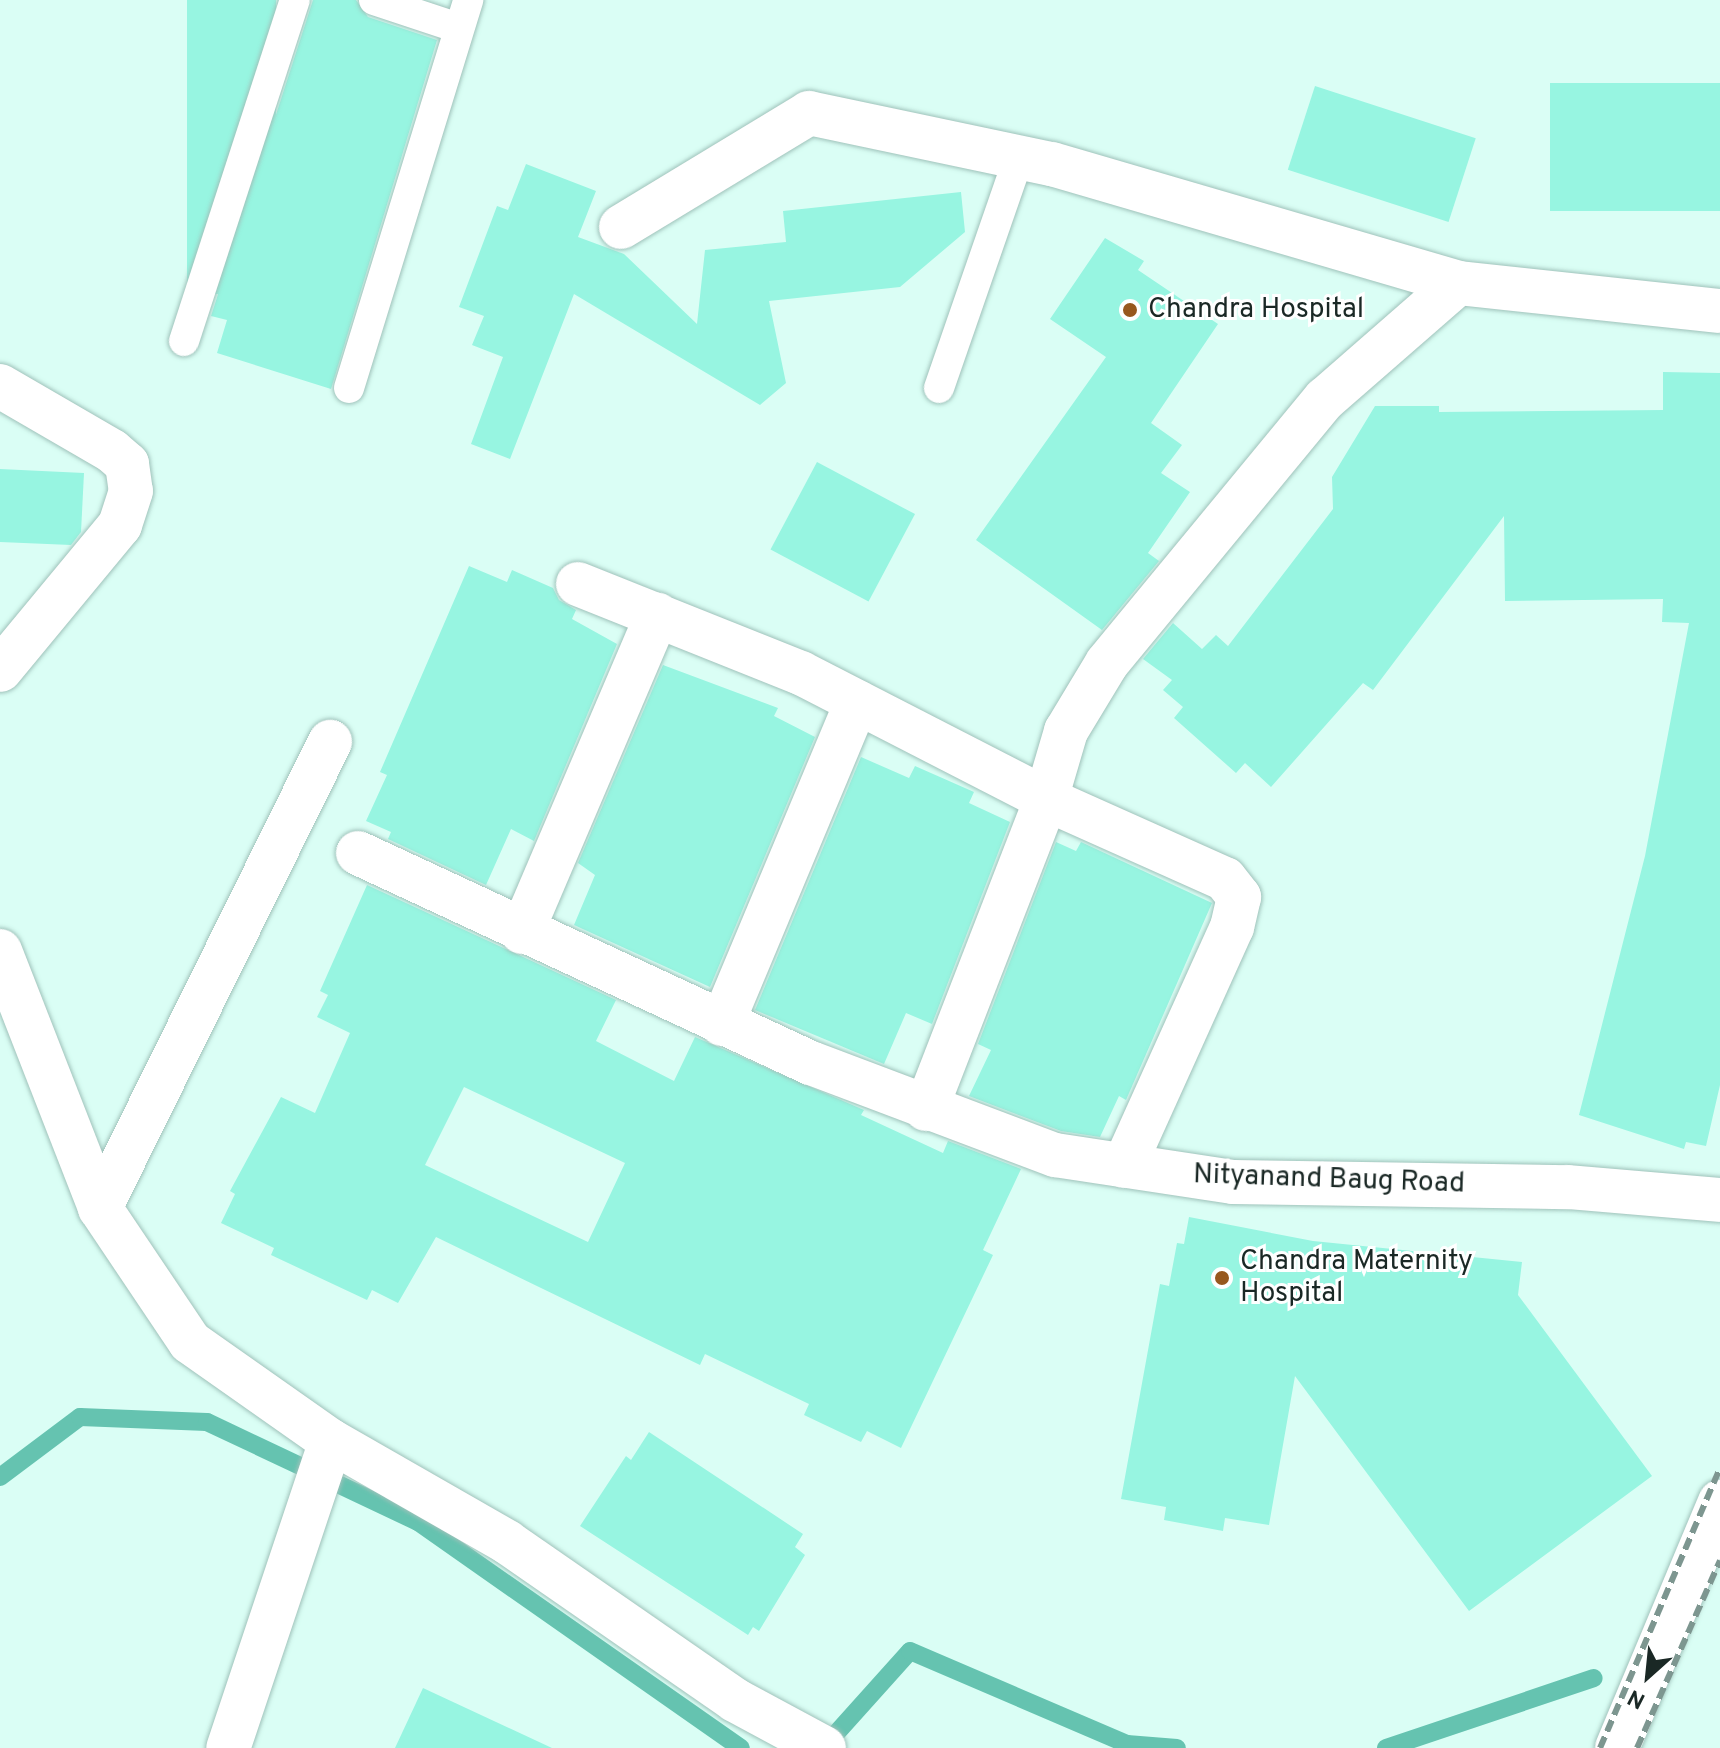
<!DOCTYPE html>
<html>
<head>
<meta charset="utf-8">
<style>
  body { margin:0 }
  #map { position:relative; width:1720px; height:1748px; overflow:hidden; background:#dafef5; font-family:Overpass,sans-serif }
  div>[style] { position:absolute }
  .stream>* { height:18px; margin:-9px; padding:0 9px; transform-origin:9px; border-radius:9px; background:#65c3b0 }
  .building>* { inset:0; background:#97f5e1; transform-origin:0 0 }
  .roads { filter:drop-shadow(0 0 2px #9fc2ba) drop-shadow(0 0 2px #9fc2ba) }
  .lane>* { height:30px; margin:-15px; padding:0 15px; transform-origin:15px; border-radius:15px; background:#fff }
  .street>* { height:44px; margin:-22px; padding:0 22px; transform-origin:22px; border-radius:22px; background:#fff }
  .secondary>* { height:44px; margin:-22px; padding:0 22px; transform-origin:22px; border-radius:22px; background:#fff }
  .rail>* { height:6px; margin-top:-3px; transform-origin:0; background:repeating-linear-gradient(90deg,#7d9690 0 12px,transparent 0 18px) }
  .dots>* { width:22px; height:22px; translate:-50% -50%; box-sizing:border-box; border:4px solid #fff; border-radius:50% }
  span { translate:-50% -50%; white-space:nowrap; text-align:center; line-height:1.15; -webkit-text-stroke:6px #fff; paint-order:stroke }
  .poi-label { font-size:28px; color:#1a2825 }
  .left { translate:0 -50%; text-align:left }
  .street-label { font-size:28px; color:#1a2825 }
  .north { position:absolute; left:1608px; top:1636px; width:80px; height:80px; -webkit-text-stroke:6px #fff; paint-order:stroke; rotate:207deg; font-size:22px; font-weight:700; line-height:32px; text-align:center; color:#1a2825 }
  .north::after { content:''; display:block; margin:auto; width:28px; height:36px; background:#1a2825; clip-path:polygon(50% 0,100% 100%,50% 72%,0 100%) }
</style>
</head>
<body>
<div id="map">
  <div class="stream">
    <div style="left:0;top:1477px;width:100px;rotate:-36.9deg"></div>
    <div style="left:80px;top:1417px;width:127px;rotate:2.3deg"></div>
    <div style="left:207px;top:1422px;width:101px;rotate:25.3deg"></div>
    <div style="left:340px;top:1485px;width:86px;rotate:25.4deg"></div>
    <div style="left:418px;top:1522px;width:394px;rotate:35deg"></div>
    <div style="left:823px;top:1748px;width:130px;rotate:-48.1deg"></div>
    <div style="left:910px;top:1651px;width:236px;rotate:23.2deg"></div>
    <div style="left:1127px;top:1744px;width:50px;rotate:4.6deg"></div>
    <div style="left:1386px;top:1748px;width:219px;rotate:-18.6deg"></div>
  </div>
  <div class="building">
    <div style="left:187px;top:0;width:89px;height:294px"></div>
    <div style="clip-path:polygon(313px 0,356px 0,368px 17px,437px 40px,331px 389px,217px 353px,227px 320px,211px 316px)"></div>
    <div style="left:1720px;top:83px;width:128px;height:170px;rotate:90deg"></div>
    <div style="left:1315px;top:86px;width:169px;height:88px;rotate:18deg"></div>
    <div style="clip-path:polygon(526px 164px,596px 191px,578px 237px,624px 254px,697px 324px,705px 250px,786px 242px,783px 211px,961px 192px,965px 232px,900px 287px,769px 301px,786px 383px,760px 405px,574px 294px,510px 459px,471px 444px,503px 357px,472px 345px,484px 316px,459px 307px,497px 206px,508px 210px)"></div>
    <div style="clip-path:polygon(1105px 238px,1144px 261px,1138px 270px,1218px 324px,1151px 423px,1182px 445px,1161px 473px,1190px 492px,1148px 553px,1159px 561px,1102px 630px,976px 540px,1106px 357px,1050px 319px)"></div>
    <div style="clip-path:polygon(1663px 372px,1720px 373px,1720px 1085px,1706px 1146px,1686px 1142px,1684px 1149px,1579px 1115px,1645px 856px,1689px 623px,1662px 622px,1663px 599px,1505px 601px,1504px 516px,1373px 690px,1363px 683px,1271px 787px,1245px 763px,1236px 773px,1174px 718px,1183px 707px,1163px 690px,1172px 680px,1143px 659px,1173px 623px,1202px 649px,1216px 635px,1228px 646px,1333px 509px,1332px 477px,1375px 406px,1439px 406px,1439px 412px,1663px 410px)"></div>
    <div style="left:817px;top:462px;width:111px;height:99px;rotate:28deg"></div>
    <div style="clip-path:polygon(0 469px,84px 473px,81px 532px,71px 545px,0 542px)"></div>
    <div style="clip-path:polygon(469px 566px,507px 582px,512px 570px,553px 588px,559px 600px,576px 610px,572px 619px,617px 644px,534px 841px,511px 829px,486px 885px,388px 839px,391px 832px,366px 821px,387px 775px,380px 772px)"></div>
    <div style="clip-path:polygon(663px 665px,778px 708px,774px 716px,815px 737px,710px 987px,574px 925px,595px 875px,578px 863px)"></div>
    <div style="clip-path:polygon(861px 757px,909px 778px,915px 766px,974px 792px,969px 803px,1010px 822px,932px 1024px,906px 1013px,884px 1064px,755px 1010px)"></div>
    <div style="clip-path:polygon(1056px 842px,1076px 851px,1081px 842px,1212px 903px,1126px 1100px,1119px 1096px,1100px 1137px,1061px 1131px,969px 1096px,991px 1050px,978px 1044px)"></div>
    <div style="clip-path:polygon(evenodd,367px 885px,616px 1000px,596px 1041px,674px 1081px,695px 1037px,864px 1110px,861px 1115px,943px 1153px,948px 1141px,1021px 1169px,983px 1250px,993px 1255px,901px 1448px,867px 1431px,861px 1442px,804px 1415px,809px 1404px,705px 1354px,700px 1365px,436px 1237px,398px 1303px,372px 1290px,367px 1300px,271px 1255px,274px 1248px,221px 1223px,235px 1194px,230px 1191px,281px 1097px,315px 1113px,350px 1033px,317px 1017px,328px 995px,320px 991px,367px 885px,464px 1087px,625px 1163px,588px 1242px,425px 1165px,464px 1087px)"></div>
    <div style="clip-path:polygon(1189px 1217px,1313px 1241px,1522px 1262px,1518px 1295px,1652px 1476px,1469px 1611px,1295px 1376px,1269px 1525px,1225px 1518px,1223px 1531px,1164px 1520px,1166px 1507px,1121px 1499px,1160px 1284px,1169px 1286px,1177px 1243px,1184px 1244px)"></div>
    <div style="clip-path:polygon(649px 1432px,803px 1534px,795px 1547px,805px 1555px,759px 1631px,753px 1627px,748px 1635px,580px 1526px,626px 1456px,631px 1460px)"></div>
    <div style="clip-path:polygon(423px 1688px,552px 1748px,395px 1748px)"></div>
  </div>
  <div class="roads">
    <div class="lane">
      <div style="left:374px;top:0;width:89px;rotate:18.4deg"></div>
      <div style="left:184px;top:341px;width:359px;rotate:-72deg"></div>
      <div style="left:349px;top:388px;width:406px;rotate:-72.9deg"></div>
      <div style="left:939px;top:388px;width:244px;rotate:-70.9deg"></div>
    </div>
    <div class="street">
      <div style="left:621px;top:227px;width:220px;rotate:-31.2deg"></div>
      <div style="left:809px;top:113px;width:248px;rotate:11.9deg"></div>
      <div style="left:1052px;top:164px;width:423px;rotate:16.3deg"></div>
      <div style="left:1458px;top:283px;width:263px;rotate:6.1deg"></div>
      <div style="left:0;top:386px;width:129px;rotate:30.1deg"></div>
      <div style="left:112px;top:451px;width:20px;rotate:41deg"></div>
      <div style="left:127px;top:464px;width:27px;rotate:82deg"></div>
      <div style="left:131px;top:491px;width:36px;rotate:108deg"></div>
      <div style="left:120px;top:525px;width:188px;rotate:129.6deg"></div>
      <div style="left:578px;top:584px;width:240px;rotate:21.8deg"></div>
      <div style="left:801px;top:673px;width:276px;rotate:27.2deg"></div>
      <div style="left:1046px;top:799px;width:196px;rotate:24.1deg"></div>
      <div style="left:1225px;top:879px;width:23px;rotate:52deg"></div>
      <div style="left:1239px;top:897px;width:31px;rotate:103deg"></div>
      <div style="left:1232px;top:927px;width:262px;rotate:114.3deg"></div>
      <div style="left:358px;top:853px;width:499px;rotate:24.9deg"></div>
      <div style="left:811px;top:1063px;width:261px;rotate:20.7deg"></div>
      <div style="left:1055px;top:1155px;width:180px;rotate:8.6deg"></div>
      <div style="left:1233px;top:1182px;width:335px;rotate:0.9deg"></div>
      <div style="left:1568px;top:1187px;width:153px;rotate:4.9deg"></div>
      <div style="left:522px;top:932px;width:345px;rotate:-66.9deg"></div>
      <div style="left:0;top:951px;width:276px;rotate:68.7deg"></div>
      <div style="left:100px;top:1208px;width:161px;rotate:56.1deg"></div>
      <div style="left:190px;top:1342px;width:172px;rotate:35.1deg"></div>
      <div style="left:331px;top:1441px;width:324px;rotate:108.5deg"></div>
      <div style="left:722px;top:1024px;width:349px;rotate:-67.3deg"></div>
      <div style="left:926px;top:1109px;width:332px;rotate:-68.8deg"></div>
      <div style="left:1046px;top:799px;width:71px;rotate:-73.6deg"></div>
      <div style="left:1066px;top:731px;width:79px;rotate:-58.9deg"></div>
      <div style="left:1107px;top:663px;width:342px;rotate:-50.5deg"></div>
      <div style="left:1325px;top:399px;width:176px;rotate:-41.1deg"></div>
      <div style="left:100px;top:1208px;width:520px;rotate:-63.73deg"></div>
      <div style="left:331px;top:1441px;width:203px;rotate:29.8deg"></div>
      <div style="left:507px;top:1542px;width:277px;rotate:34.7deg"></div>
      <div style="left:735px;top:1700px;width:101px;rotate:28.3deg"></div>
    </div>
    <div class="secondary">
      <div style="left:1617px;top:1748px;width:267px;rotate:-67.3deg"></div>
    </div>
  </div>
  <div class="rail">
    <div style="left:1600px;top:1748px;width:305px;rotate:-66.8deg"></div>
    <div style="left:1637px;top:1748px;width:205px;rotate:-66.1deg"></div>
  </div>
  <div class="dots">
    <div style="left:1130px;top:310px;background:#97581e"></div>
    <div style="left:1222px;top:1278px;background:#97581e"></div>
  </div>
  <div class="poi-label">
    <span class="left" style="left:1148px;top:310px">Chandra Hospital</span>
    <span class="left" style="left:1240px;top:1278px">Chandra Maternity<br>Hospital</span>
  </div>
  <div class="street-label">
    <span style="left:1329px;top:1180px;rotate:2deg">Nityanand Baug Road</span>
  </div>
  <div class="north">N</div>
</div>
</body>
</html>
